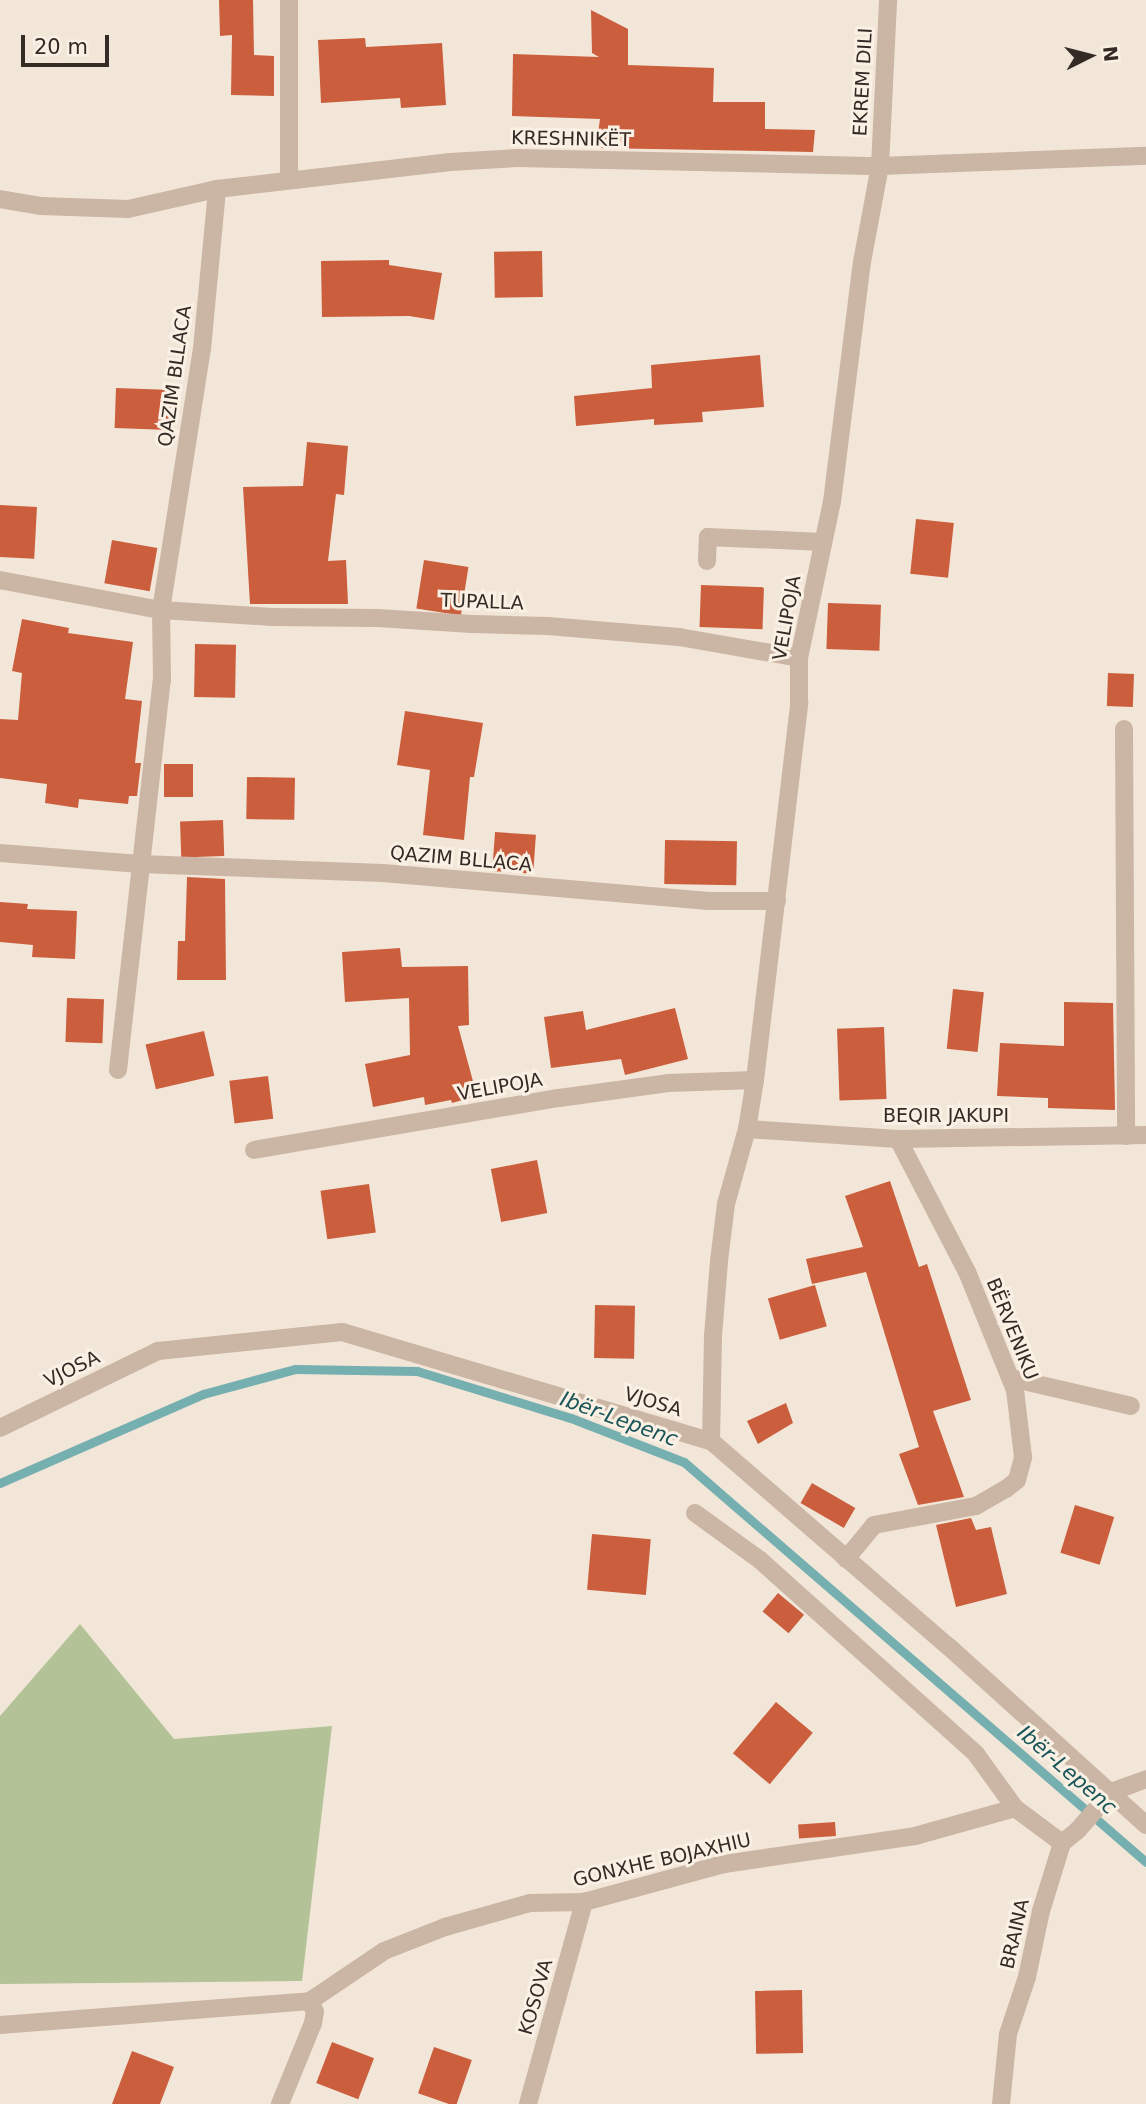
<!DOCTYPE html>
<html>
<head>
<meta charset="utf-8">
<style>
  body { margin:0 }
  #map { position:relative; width:1146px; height:2104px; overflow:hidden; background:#f2e6d8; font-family:"DejaVu Sans",sans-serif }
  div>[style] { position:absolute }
  .green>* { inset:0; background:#b4c298 }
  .stream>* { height:9px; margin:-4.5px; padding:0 4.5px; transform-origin:4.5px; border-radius:4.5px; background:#76afb0 }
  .building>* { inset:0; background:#cb5e3d; transform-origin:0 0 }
  .minor>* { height:18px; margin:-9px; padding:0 9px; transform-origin:9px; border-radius:9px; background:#cbb5a4 }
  span { translate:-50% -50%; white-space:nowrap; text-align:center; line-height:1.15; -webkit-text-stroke:6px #faf0e4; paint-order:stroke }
  .street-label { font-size:19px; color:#352b26 }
  .water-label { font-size:21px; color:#1a5559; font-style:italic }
  .north { position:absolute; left:1055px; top:21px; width:70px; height:70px; -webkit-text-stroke:5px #faf0e4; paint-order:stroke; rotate:84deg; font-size:19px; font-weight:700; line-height:28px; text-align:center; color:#352b26 }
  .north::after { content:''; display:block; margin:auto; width:24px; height:32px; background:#352b26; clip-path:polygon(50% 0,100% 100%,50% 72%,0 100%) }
  .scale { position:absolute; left:21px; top:35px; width:88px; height:32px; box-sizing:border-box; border:4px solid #352b26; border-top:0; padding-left:9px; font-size:21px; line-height:24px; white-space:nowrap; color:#352b26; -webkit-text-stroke:5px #faf0e4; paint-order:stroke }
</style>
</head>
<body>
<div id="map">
  <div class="green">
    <div style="clip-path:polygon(80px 1624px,174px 1739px,332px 1726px,302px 1981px,0 1984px,0 1716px)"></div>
  </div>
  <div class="stream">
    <div style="left:0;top:1483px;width:222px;rotate:-23.7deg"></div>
    <div style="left:203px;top:1394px;width:95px;rotate:-15.2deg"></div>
    <div style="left:295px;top:1369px;width:122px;rotate:0.9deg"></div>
    <div style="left:417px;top:1371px;width:161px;rotate:17deg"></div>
    <div style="left:571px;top:1418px;width:121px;rotate:21.3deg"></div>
    <div style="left:684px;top:1462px;width:611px;rotate:40.89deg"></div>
  </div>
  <div class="building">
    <div style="clip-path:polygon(219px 0,253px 0,254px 55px,274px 56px,274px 96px,231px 95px,232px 35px,220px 36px)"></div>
    <div style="clip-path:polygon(591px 10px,628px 29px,628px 65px,714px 68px,713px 102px,765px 102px,765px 129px,815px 130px,813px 152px,596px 148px,600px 119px,512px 116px,513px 54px,599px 57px,592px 53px)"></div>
    <div style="clip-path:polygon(365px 38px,366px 47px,442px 43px,446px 105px,401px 108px,400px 98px,321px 103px,318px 40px)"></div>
    <div style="left:542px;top:251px;width:46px;height:48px;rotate:89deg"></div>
    <div style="clip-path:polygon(389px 260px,389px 265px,442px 273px,434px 320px,409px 316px,322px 317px,321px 261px)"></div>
    <div style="clip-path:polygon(760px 355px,764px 407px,702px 412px,703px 422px,654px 425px,654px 419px,576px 426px,574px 396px,652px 388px,651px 365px)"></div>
    <div style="left:116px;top:388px;width:55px;height:40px;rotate:2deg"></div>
    <div style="clip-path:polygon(307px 442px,348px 446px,344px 495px,336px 494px,328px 561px,346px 560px,348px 604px,250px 604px,243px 487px,303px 486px)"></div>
    <div style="left:0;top:505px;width:37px;height:52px;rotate:3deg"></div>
    <div style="left:916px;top:519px;width:38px;height:55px;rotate:6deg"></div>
    <div style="left:112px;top:540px;width:46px;height:44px;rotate:10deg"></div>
    <div style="left:424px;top:560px;width:45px;height:49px;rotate:9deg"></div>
    <div style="left:701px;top:585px;width:63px;height:42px;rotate:2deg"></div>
    <div style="left:828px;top:603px;width:53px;height:46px;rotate:2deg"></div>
    <div style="clip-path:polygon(22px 619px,69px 628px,68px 633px,133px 642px,125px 699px,142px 701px,135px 763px,141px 763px,137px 796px,129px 796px,128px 804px,79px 799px,78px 808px,45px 803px,47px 784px,0 778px,0 719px,18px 720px,22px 673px,12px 671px)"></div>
    <div style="left:195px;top:644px;width:41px;height:53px;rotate:1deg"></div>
    <div style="left:1108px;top:673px;width:26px;height:33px;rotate:2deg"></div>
    <div style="clip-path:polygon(405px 711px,483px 723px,474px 777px,470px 777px,464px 840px,423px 835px,430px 770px,397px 765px)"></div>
    <div style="left:164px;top:764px;width:29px;height:33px"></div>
    <div style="left:247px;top:777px;width:48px;height:42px;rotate:1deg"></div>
    <div style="left:223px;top:820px;width:36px;height:43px;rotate:88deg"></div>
    <div style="left:495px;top:832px;width:41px;height:39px;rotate:4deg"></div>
    <div style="left:665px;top:840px;width:72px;height:44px;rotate:1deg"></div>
    <div style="clip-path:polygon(187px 877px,225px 879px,226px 980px,177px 980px,178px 941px,185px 941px)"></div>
    <div style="clip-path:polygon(0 902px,28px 904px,27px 909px,77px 911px,75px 959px,32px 957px,33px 945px,0 942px)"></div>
    <div style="clip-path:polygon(400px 948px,402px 967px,468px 966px,469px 1025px,458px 1026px,477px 1096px,452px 1103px,451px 1100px,425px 1105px,424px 1097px,373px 1107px,365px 1064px,410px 1055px,409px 998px,345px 1002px,342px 952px)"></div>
    <div style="left:953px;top:989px;width:31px;height:60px;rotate:6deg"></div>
    <div style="left:67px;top:998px;width:37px;height:44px;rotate:2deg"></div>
    <div style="clip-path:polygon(1064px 1002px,1113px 1003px,1115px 1110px,1048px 1108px,1048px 1098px,997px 1096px,1000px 1043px,1064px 1046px)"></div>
    <div style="clip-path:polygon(675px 1008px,688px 1059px,625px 1075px,621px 1059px,551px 1068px,544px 1017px,583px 1011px,586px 1030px)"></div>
    <div style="left:884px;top:1027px;width:72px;height:47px;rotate:88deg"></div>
    <div style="left:204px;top:1031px;width:46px;height:60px;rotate:77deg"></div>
    <div style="left:268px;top:1076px;width:43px;height:39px;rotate:83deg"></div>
    <div style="left:537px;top:1160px;width:54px;height:47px;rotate:79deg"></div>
    <div style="clip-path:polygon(890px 1181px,919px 1267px,927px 1264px,971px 1400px,933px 1411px,964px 1497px,918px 1505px,899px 1454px,919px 1447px,866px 1272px,812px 1284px,806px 1259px,863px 1247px,845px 1196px)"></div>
    <div style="left:369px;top:1184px;width:49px;height:49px;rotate:82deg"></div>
    <div style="left:815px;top:1285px;width:43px;height:49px;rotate:74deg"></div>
    <div style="left:595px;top:1305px;width:40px;height:53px;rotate:1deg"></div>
    <div style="clip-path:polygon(786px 1403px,793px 1423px,758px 1444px,747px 1421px)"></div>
    <div style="left:812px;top:1483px;width:50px;height:23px;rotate:30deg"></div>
    <div style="left:1075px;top:1505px;width:41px;height:50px;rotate:17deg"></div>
    <div style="clip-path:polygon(971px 1518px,976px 1530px,991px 1527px,1007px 1594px,956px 1607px,936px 1525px)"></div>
    <div style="left:592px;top:1534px;width:59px;height:56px;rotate:5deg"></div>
    <div style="left:778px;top:1593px;width:34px;height:24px;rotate:40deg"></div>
    <div style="left:776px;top:1702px;width:48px;height:67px;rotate:40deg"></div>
    <div style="left:835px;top:1822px;width:14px;height:37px;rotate:86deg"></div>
    <div style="left:802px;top:1990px;width:63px;height:47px;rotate:89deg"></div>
    <div style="left:332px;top:2042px;width:45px;height:44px;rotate:21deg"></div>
    <div style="left:434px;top:2047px;width:40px;height:49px;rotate:19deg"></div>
    <div style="clip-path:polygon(132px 2051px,174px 2067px,160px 2104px,112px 2104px)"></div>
  </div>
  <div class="minor">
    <div style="left:289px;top:180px;width:180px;rotate:-90deg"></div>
    <div style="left:0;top:199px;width:42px;rotate:9.7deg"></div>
    <div style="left:41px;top:206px;width:87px;rotate:2deg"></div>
    <div style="left:128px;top:209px;width:91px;rotate:-12.7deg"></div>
    <div style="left:217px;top:189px;width:235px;rotate:-6.6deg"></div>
    <div style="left:450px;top:162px;width:67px;rotate:-3.4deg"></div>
    <div style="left:517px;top:158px;width:363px;rotate:1.3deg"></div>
    <div style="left:880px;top:166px;width:266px;rotate:-2.2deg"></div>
    <div style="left:707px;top:561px;width:24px;rotate:-88deg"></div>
    <div style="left:708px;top:537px;width:115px;rotate:2.5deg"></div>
    <div style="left:0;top:580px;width:164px;rotate:10.6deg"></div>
    <div style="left:161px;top:610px;width:111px;rotate:3.6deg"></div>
    <div style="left:272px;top:617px;width:105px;rotate:0.5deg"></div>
    <div style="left:377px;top:618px;width:95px;rotate:3.6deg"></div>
    <div style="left:472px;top:624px;width:76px;rotate:1.5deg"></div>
    <div style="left:548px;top:626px;width:131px;rotate:4.8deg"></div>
    <div style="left:679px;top:637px;width:122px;rotate:9.9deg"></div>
    <div style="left:1124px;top:729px;width:407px;rotate:89.7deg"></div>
    <div style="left:0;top:853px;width:140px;rotate:4.5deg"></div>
    <div style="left:140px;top:864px;width:243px;rotate:2.1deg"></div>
    <div style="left:383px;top:873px;width:327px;rotate:4.9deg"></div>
    <div style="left:709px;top:901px;width:68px"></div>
    <div style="left:118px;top:1070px;width:392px;rotate:-83.6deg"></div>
    <div style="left:162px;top:680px;width:70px;rotate:-90.8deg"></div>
    <div style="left:161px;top:610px;width:264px;rotate:-81.1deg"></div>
    <div style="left:202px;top:349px;width:161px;rotate:-84.6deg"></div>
    <div style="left:747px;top:1129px;width:151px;rotate:3.8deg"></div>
    <div style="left:898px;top:1139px;width:248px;rotate:-0.9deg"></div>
    <div style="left:254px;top:1150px;width:309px;rotate:-9.7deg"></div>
    <div style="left:559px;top:1098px;width:110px;rotate:-7.8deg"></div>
    <div style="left:668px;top:1083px;width:87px;rotate:-2deg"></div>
    <div style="left:1011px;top:1378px;width:123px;rotate:13.1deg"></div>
    <div style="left:0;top:1428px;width:176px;rotate:-26deg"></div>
    <div style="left:158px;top:1351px;width:185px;rotate:-5.9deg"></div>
    <div style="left:342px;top:1332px;width:385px;rotate:16.5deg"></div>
    <div style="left:711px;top:1441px;width:313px;rotate:40.9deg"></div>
    <div style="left:948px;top:1646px;width:267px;rotate:42.1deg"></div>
    <div style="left:711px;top:1441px;width:105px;rotate:-88.9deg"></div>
    <div style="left:713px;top:1336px;width:75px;rotate:-85.4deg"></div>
    <div style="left:719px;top:1261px;width:57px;rotate:-83deg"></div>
    <div style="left:726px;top:1204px;width:78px;rotate:-74.4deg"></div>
    <div style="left:747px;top:1129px;width:50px;rotate:-80.7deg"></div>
    <div style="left:755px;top:1080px;width:380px;rotate:-83.3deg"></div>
    <div style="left:799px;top:703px;width:45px;rotate:-90deg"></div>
    <div style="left:799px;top:658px;width:159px;rotate:-78.1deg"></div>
    <div style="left:832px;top:502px;width:242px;rotate:-82.9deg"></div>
    <div style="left:862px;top:262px;width:98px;rotate:-79.4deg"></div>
    <div style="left:880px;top:166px;width:166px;rotate:-87.2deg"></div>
    <div style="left:695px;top:1513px;width:80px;rotate:35.9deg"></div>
    <div style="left:760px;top:1560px;width:290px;rotate:41.9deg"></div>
    <div style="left:976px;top:1754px;width:67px;rotate:54.2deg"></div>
    <div style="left:846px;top:1559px;width:44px;rotate:-50.5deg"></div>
    <div style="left:874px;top:1525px;width:104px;rotate:-10.6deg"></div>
    <div style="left:976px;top:1506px;width:34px;rotate:-30deg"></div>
    <div style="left:1006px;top:1489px;width:14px;rotate:-39deg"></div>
    <div style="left:1017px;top:1480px;width:24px;rotate:-75deg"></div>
    <div style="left:1023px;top:1457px;width:67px;rotate:-96.8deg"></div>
    <div style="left:1015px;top:1390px;width:127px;rotate:-112.1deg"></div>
    <div style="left:967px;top:1272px;width:150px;rotate:-117.4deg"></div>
    <div style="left:0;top:2025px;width:311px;rotate:-4.4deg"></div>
    <div style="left:310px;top:2001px;width:89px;rotate:-34deg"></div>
    <div style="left:384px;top:1951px;width:66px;rotate:-21.5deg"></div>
    <div style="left:445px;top:1927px;width:88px;rotate:-15.8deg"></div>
    <div style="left:530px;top:1903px;width:54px;rotate:-1.1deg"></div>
    <div style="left:584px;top:1902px;width:145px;rotate:-15.2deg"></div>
    <div style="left:724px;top:1864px;width:193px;rotate:-8.3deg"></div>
    <div style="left:915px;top:1836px;width:104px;rotate:-15.6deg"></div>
    <div style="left:1015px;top:1808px;width:59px;rotate:36.7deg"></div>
    <div style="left:280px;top:2104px;width:87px;rotate:-67.8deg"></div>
    <div style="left:313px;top:2023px;width:11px;rotate:-80deg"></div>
    <div style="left:315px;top:2012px;width:12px;rotate:-114deg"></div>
    <div style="left:528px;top:2104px;width:210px;rotate:-74.5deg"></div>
    <div style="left:1001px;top:2104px;width:70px;rotate:-84.3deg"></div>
    <div style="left:1008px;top:2034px;width:60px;rotate:-71.6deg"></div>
    <div style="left:1027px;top:1977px;width:67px;rotate:-78deg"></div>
    <div style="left:1041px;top:1911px;width:71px;rotate:-72.8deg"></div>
    <div style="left:1062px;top:1843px;width:19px;rotate:-39deg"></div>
    <div style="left:1077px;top:1831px;width:52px;rotate:-48.9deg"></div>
    <div style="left:1111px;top:1792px;width:37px;rotate:-20deg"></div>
  </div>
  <div class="street-label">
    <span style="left:863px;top:82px;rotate:-87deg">EKREM DILI</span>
    <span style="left:571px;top:139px;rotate:1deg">KRESHNIKËT</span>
    <span style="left:175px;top:376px;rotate:-82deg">QAZIM BLLACA</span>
    <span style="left:482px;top:602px;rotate:2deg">TUPALLA</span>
    <span style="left:787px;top:618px;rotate:-80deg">VELIPOJA</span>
    <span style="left:461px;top:859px;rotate:5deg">QAZIM BLLACA</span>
    <span style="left:500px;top:1087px;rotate:-10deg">VELIPOJA</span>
    <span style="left:946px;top:1116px">BEQIR JAKUPI</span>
    <span style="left:1012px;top:1329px;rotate:68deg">BËRVENIKU</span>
    <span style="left:72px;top:1369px;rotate:-26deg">VJOSA</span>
    <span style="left:653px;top:1402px;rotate:17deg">VJOSA</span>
    <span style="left:662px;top:1860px;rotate:-13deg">GONXHE BOJAXHIU</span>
    <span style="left:1015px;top:1934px;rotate:-77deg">BRAINA</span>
    <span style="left:536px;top:1997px;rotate:-74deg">KOSOVA</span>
  </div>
  <div class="water-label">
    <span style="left:619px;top:1419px;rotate:20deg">Ibër-Lepenc</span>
    <span style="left:1067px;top:1770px;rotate:41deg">Ibër-Lepenc</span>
  </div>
  <div class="north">N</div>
  <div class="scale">20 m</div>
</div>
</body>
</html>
